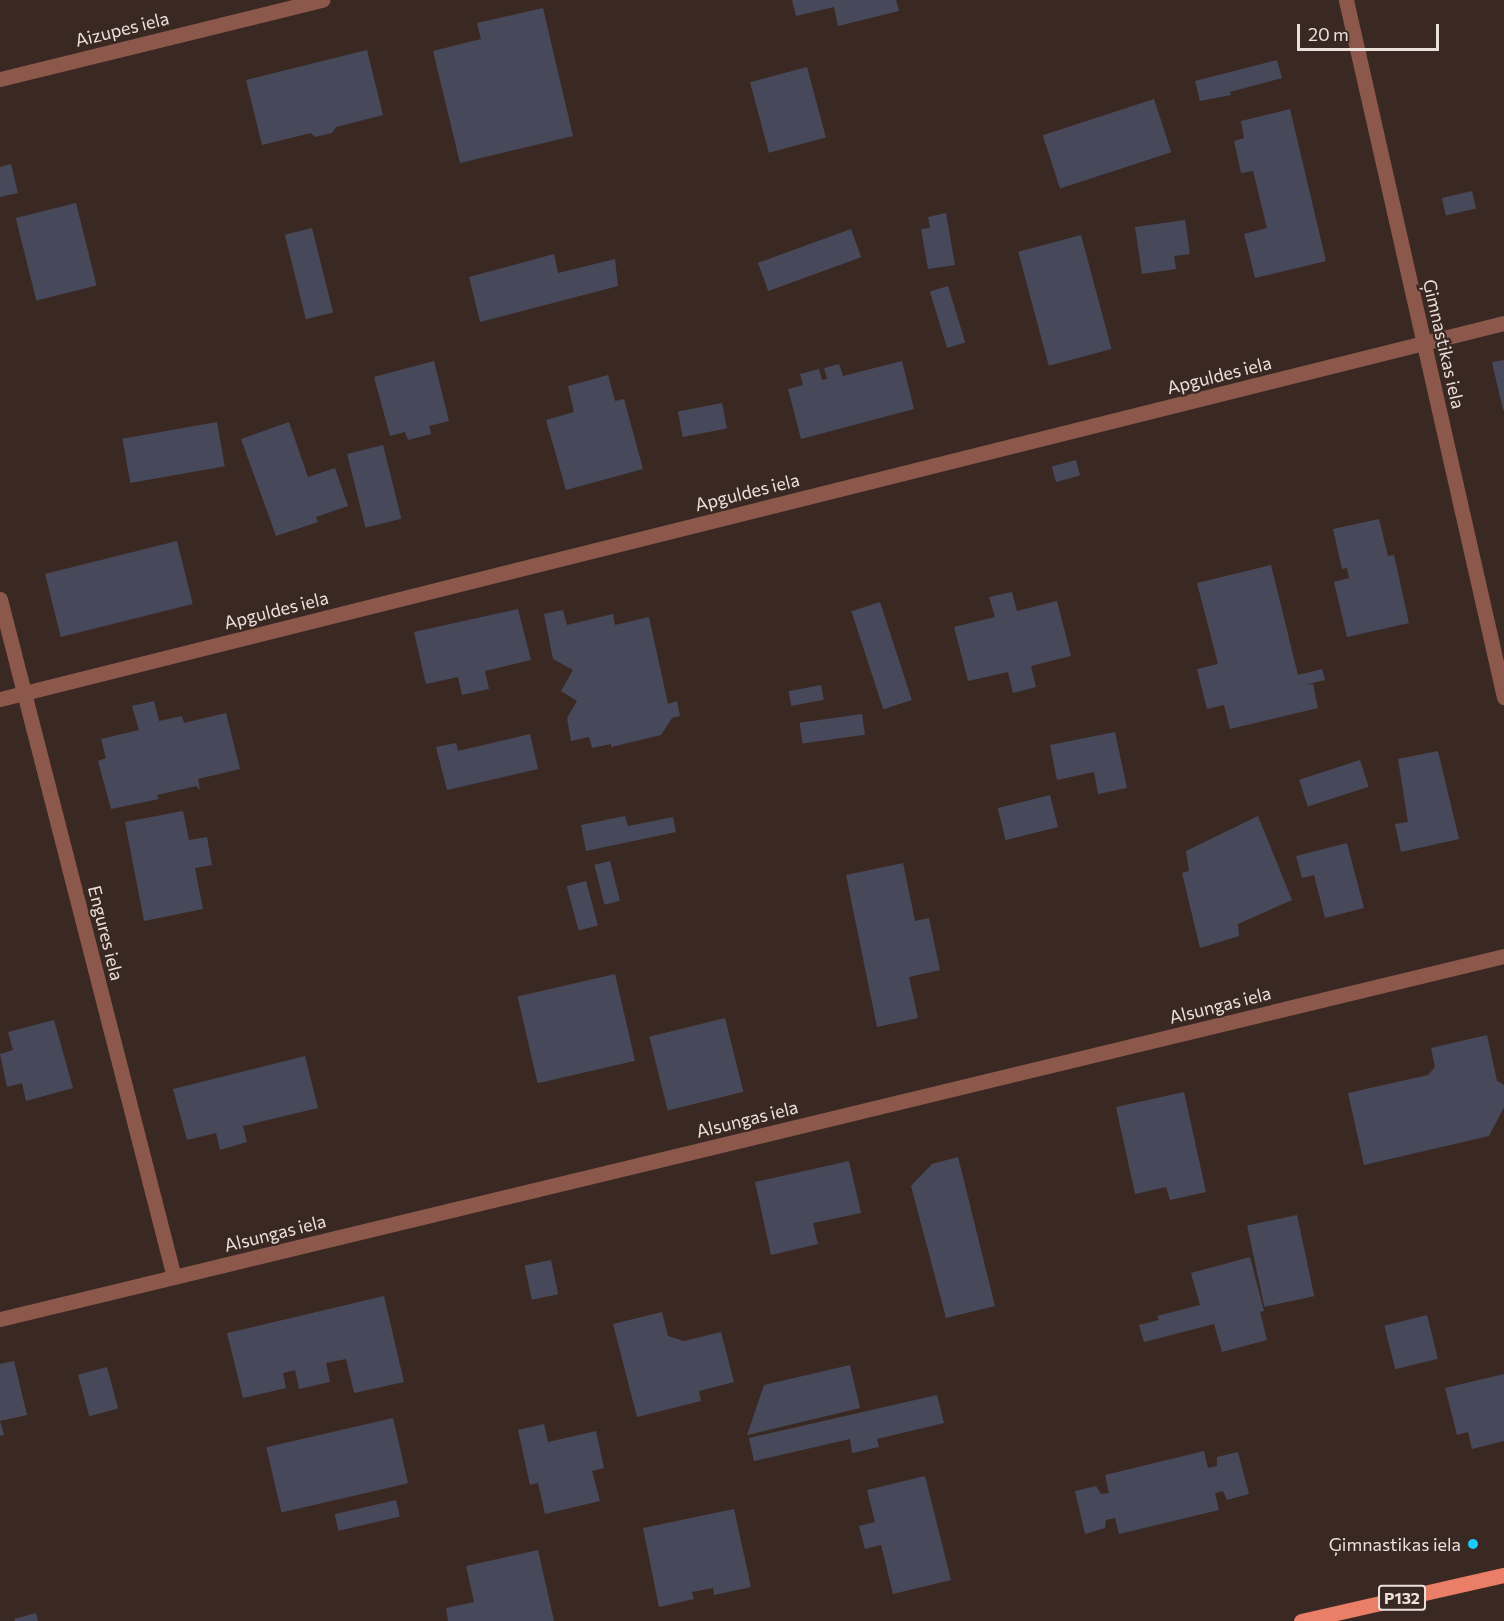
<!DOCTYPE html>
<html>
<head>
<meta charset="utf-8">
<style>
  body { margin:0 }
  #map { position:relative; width:1504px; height:1621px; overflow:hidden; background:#3a2923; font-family:Commissioner,sans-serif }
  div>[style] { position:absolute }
  .building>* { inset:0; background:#47495a; transform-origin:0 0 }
  .minor>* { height:15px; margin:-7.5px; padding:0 7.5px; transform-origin:7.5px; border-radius:7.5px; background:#8d584c }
  .major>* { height:15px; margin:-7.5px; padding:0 7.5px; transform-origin:7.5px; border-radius:7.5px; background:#ea7e67 }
  .dots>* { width:16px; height:16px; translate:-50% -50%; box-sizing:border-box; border:3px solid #3a2923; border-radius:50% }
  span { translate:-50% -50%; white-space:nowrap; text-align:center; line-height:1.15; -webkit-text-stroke:4.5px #3a2923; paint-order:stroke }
  .shield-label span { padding:2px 4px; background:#3a2923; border:2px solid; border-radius:4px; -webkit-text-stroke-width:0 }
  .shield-label { font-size:16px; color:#ece0db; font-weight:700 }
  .street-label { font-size:18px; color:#ece0db }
  .poi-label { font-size:18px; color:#ece0db }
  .right { translate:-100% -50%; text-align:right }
  .scale { position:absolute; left:1297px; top:24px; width:142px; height:27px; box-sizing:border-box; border:3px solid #ece0db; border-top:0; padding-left:8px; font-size:18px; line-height:21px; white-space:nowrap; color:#ece0db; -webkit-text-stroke:4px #3a2923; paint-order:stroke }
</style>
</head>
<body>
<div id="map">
  <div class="building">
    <div style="clip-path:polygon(792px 0,896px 0,899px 11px,838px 26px,834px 7px,796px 16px)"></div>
    <div style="clip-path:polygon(543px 8px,573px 136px,460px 163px,433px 51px,481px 39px,477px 23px)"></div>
    <div style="clip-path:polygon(367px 50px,383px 115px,336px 127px,332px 133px,315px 137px,311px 133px,262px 145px,246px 80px)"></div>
    <div style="clip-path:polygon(1277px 60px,1282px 78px,1230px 92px,1231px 95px,1200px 101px,1195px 81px)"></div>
    <div style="left:807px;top:67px;width:73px;height:59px;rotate:75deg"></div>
    <div style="left:1154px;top:99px;width:56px;height:117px;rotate:72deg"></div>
    <div style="clip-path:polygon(1290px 109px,1326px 261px,1255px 278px,1244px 234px,1267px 228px,1253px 171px,1241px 173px,1234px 141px,1244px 138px,1241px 121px)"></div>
    <div style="clip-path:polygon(11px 164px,18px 193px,0 197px,0 167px)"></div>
    <div style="left:1472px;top:191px;width:18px;height:31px;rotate:77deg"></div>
    <div style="left:76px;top:203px;width:85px;height:62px;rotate:76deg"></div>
    <div style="clip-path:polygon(946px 213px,955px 265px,928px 269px,921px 229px,930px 228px,928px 217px)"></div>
    <div style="clip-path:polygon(1185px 220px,1190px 254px,1174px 256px,1176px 269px,1142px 274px,1135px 227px)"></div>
    <div style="left:312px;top:228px;width:87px;height:28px;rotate:76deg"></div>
    <div style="left:851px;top:229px;width:30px;height:99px;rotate:70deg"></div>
    <div style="left:1081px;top:235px;width:118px;height:65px;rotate:75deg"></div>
    <div style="clip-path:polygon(554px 254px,558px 273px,615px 259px,618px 286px,480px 322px,469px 277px)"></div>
    <div style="left:948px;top:286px;width:59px;height:19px;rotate:73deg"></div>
    <div style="clip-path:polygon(1504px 360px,1504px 410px,1503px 410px,1492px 362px)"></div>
    <div style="clip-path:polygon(434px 361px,449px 421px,429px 426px,431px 434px,408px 440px,405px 432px,390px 436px,374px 377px)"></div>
    <div style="clip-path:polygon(902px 361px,914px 409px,801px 439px,788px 389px,803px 385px,800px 374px,819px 369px,822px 380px,827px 379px,824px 368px,839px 364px,843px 376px)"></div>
    <div style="clip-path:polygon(608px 375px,615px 401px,624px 399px,643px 469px,566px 490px,546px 420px,574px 412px,568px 386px)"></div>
    <div style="left:722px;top:403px;width:26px;height:45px;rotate:79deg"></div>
    <div style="left:217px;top:422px;width:45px;height:96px;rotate:80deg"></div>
    <div style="clip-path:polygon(289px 422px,308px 477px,335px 468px,348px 506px,316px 517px,318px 522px,276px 536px,241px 439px)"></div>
    <div style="left:383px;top:445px;width:76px;height:37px;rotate:76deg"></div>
    <div style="left:1076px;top:460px;width:16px;height:25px;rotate:75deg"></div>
    <div style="clip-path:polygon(1379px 519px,1388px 556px,1394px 555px,1409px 623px,1347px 637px,1334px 582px,1349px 578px,1347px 568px,1342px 569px,1333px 529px)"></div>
    <div style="left:177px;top:541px;width:65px;height:136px;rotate:76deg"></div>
    <div style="clip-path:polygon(1271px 565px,1298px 675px,1322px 669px,1325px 680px,1304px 685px,1313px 684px,1318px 708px,1230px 729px,1224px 705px,1207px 709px,1197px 669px,1218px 664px,1197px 583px)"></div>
    <div style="clip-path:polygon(1012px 592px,1017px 611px,1057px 601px,1071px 656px,1031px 666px,1036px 687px,1013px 693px,1008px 672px,968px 681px,954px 627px,995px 617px,989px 597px)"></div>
    <div style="left:880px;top:602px;width:103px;height:30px;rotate:72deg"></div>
    <div style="clip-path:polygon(518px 609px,531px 660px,485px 671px,489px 689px,475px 692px,462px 695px,458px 677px,426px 684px,414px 632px)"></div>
    <div style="clip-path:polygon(563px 610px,567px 625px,613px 614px,615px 625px,649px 617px,668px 704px,677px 701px,680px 716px,672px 718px,661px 735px,611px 747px,611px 744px,592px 748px,589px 737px,571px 741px,567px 718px,577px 701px,561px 691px,573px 670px,553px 659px,544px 614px)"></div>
    <div style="left:821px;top:685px;width:15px;height:33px;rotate:79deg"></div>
    <div style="clip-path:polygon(154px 701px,159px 721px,182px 716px,184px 723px,226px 713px,240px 769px,198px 779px,200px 790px,196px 786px,157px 795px,159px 799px,111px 809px,98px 761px,106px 758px,101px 739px,139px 730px,132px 706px)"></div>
    <div style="left:862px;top:714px;width:21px;height:63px;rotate:82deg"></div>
    <div style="clip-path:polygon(1115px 732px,1127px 788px,1098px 794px,1094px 772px,1057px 780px,1050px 745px)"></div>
    <div style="clip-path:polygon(530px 734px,538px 769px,447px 790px,436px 747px,456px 743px,458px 751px)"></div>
    <div style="clip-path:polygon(1438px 751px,1459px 839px,1401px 852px,1395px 824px,1408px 822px,1398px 759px)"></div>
    <div style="left:1360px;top:760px;width:28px;height:64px;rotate:72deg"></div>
    <div style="left:1050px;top:795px;width:33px;height:54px;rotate:76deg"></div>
    <div style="clip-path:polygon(183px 811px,189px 840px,207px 837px,212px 865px,195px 868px,203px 909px,144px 921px,125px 822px)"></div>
    <div style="clip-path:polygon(625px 816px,628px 826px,673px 817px,676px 832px,586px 851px,581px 825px)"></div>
    <div style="clip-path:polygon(1258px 816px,1292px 900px,1238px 924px,1239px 936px,1200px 948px,1182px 873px,1189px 871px,1186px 851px)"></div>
    <div style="clip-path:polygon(1347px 843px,1364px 908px,1325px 918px,1314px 875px,1302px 878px,1296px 856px)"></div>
    <div style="left:610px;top:861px;width:41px;height:16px;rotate:76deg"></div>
    <div style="clip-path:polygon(903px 863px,915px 921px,929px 918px,940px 970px,909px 977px,918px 1018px,877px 1027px,846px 875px)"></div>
    <div style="left:586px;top:881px;width:46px;height:20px;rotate:75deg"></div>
    <div style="left:615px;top:974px;width:89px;height:100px;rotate:77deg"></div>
    <div style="left:725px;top:1018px;width:76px;height:78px;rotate:76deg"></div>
    <div style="clip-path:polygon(54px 1020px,73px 1088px,26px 1101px,22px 1083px,7px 1087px,0 1054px,13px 1050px,8px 1032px)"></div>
    <div style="clip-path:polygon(1487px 1035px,1497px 1081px,1504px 1085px,1504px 1107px,1489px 1136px,1364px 1165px,1348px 1093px,1428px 1075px,1435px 1067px,1431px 1048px)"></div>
    <div style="clip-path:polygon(305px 1056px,318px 1108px,243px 1126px,247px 1142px,220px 1150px,216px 1133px,187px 1140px,173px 1089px)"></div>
    <div style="clip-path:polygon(1184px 1092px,1206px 1192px,1170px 1200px,1166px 1187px,1135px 1194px,1116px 1107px)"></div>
    <div style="clip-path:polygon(958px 1157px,995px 1306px,946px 1318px,911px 1186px,932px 1164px)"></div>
    <div style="clip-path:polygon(849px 1161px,861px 1213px,813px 1223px,818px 1244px,771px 1255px,755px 1182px)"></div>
    <div style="left:1297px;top:1215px;width:83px;height:51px;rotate:78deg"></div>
    <div style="clip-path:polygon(1250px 1257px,1264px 1311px,1260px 1312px,1267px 1340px,1222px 1352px,1214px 1324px,1144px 1342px,1139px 1325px,1159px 1320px,1157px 1316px,1200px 1305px,1191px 1273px)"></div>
    <div style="left:551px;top:1260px;width:35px;height:27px;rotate:78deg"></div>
    <div style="clip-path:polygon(384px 1296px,404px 1382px,354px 1393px,346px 1359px,326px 1363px,330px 1382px,299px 1389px,295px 1370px,283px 1373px,286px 1388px,243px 1398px,227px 1333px)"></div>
    <div style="clip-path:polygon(662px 1312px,668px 1336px,684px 1341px,721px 1332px,734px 1382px,699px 1391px,701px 1401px,637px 1417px,613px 1324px)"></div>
    <div style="left:1427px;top:1315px;width:45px;height:44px;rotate:76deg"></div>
    <div style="clip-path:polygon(14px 1361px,27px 1415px,0 1421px,4px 1435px,0 1436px,0 1364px)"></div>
    <div style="clip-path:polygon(850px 1365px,860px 1408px,747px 1435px,764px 1385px)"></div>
    <div style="left:107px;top:1367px;width:43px;height:30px;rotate:75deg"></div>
    <div style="clip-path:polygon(1504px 1374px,1504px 1441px,1472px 1449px,1468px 1432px,1457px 1435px,1445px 1388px)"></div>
    <div style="clip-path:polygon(937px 1395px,944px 1423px,877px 1439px,879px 1447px,852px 1453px,850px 1439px,754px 1461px,749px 1438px)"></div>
    <div style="left:393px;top:1418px;width:67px;height:130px;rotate:77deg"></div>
    <div style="clip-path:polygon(544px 1424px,548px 1442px,596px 1431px,604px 1468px,592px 1471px,600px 1501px,545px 1514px,538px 1483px,530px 1485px,518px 1430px)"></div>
    <div style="clip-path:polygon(1204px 1451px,1208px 1468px,1217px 1466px,1217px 1457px,1238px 1452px,1249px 1494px,1227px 1500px,1223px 1491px,1215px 1493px,1219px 1510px,1119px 1534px,1115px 1518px,1106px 1520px,1105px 1528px,1085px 1534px,1075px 1491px,1096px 1486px,1101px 1494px,1109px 1493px,1105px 1475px)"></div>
    <div style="clip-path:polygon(925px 1476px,951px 1580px,893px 1594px,881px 1545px,865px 1549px,859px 1526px,875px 1522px,867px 1490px)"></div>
    <div style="left:396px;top:1500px;width:17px;height:63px;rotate:77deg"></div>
    <div style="clip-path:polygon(734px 1509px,751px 1587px,714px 1595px,713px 1588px,692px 1592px,694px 1599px,659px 1607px,643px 1528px)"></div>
    <div style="clip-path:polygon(538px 1550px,554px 1621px,448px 1621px,446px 1608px,474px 1602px,466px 1566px)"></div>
    <div style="clip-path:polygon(36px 1613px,38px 1621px,15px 1621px,14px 1619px)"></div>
  </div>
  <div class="minor">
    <div style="left:1346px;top:0;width:715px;rotate:77.23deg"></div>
    <div style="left:0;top:79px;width:332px;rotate:-13.8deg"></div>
    <div style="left:0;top:599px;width:700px;rotate:75.61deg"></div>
    <div style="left:0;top:699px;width:1550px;rotate:-14.04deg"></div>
    <div style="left:0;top:1319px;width:1547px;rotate:-13.57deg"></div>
  </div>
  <div class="major">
    <div style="left:1301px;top:1621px;width:208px;rotate:-12.8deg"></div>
  </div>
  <div class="dots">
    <div style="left:1473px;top:1544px;background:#1cc9fc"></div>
  </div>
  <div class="shield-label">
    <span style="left:1402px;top:1598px">P132</span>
  </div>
  <div class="street-label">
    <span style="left:122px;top:29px;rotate:-14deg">Aizupes iela</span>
    <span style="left:1444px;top:344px;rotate:77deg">Ģimnastikas iela</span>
    <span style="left:1219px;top:375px;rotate:-14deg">Apguldes iela</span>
    <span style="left:747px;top:492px;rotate:-14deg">Apguldes iela</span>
    <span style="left:276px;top:610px;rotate:-14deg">Apguldes iela</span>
    <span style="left:106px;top:933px;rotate:76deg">Engures iela</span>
    <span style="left:1220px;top:1005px;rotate:-14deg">Alsungas iela</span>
    <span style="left:747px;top:1119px;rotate:-14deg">Alsungas iela</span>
    <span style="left:275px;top:1233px;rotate:-14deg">Alsungas iela</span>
  </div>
  <div class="poi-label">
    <span class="right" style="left:1461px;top:1544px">Ģimnastikas iela</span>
  </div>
  <div class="scale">20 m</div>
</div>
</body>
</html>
